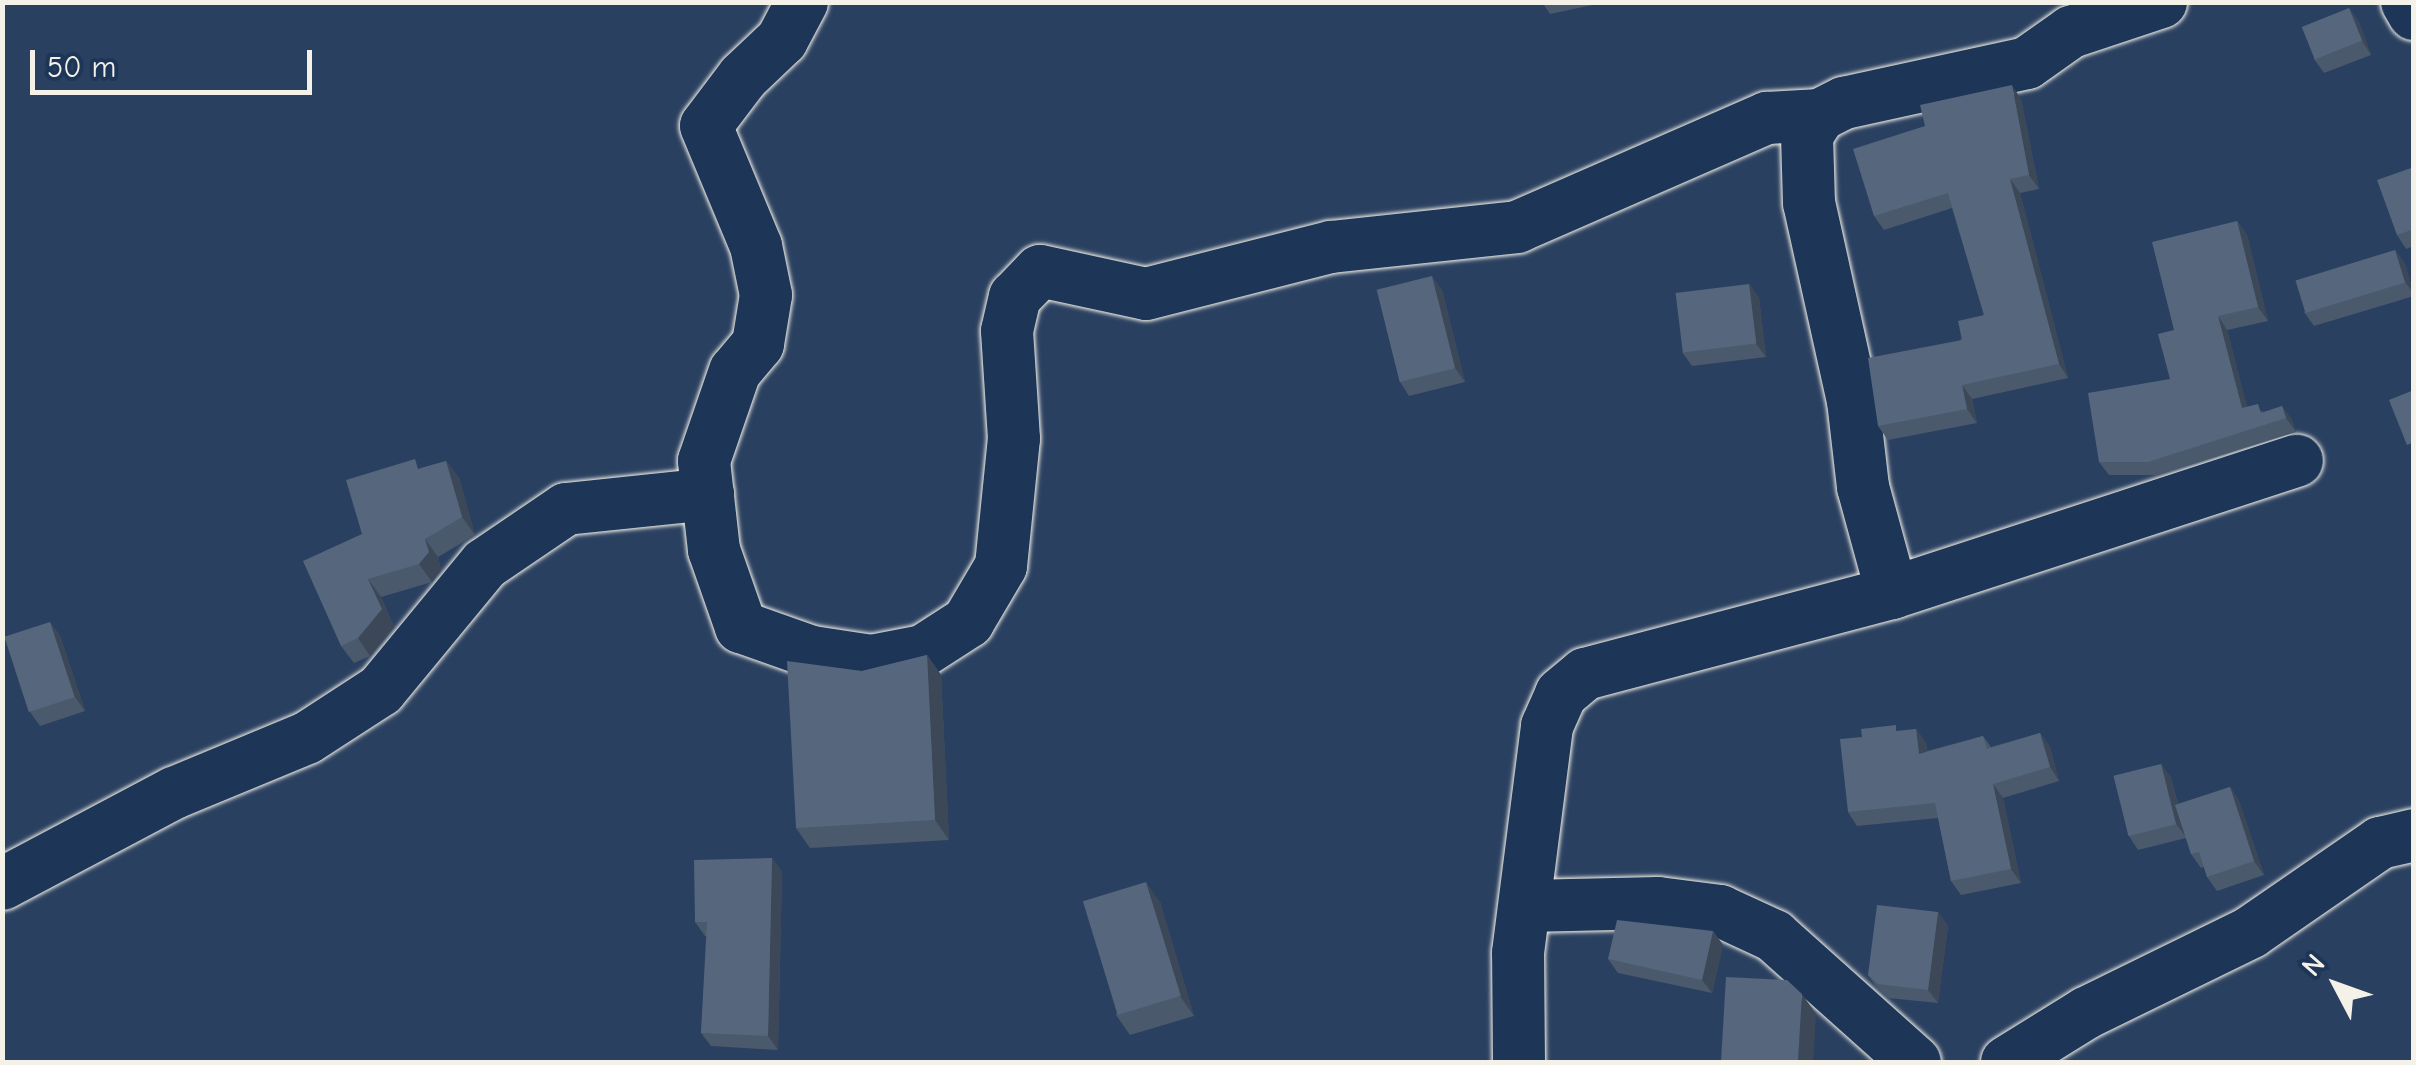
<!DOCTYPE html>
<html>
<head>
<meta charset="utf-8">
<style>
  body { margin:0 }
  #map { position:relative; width:2416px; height:1065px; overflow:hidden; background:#2a4060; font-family:"Comic Neue",sans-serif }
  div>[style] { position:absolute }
  .roads { filter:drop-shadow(0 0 2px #f4f1e8) drop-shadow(0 0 2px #f4f1e8) }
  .minor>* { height:52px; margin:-26px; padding:0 26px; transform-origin:26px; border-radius:26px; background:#1d3557 }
  .wall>* { inset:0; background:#4a596c }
  .shaded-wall>* { inset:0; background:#3c4858 }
  .building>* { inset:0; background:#56677d; transform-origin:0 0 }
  span { translate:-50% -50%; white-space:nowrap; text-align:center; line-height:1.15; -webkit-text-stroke:9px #1d3557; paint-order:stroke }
  .frame { position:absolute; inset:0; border:5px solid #f4f1e8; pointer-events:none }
  .north { position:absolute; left:2286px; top:935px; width:100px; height:100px; -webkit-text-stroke:8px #1d3557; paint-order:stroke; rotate:311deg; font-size:28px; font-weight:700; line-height:40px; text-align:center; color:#f4f1e8 }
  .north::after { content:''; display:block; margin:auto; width:35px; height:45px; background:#f4f1e8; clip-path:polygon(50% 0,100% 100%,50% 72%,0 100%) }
  .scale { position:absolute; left:30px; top:50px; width:282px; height:45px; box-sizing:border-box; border:5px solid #f4f1e8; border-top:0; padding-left:12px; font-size:30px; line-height:35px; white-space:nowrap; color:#f4f1e8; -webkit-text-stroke:8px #1d3557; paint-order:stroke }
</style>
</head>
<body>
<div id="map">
  <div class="roads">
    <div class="minor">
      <div style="left:802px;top:2px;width:43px;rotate:117.8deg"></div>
      <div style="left:782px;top:40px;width:54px;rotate:136.5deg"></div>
      <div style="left:743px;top:77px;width:61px;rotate:127.1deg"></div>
      <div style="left:706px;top:126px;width:130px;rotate:67.4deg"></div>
      <div style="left:756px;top:246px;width:50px;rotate:78.5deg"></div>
      <div style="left:766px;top:295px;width:50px;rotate:99.3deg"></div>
      <div style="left:758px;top:344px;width:35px;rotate:130deg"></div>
      <div style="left:735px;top:371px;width:95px;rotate:109deg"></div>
      <div style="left:704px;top:461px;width:90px;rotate:83.6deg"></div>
      <div style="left:714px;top:550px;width:82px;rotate:70.7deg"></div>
      <div style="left:741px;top:627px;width:75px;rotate:19.4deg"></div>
      <div style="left:812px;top:652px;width:60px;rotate:8.7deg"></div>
      <div style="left:871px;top:661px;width:53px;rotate:-10.9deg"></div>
      <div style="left:923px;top:651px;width:54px;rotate:-32.8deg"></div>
      <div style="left:968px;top:622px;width:65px;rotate:-59.5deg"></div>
      <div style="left:1001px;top:566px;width:128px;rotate:-84.2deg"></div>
      <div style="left:1014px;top:439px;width:108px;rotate:-93.7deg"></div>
      <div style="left:1007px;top:331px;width:35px;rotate:-77deg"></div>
      <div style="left:1015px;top:297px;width:36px;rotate:-46deg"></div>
      <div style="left:1040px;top:271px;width:108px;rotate:12.2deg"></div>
      <div style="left:1146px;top:294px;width:191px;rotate:-14.3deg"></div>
      <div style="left:1331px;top:247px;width:187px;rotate:-6.1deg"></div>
      <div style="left:1517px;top:227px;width:273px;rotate:-23.6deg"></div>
      <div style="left:1767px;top:118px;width:53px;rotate:-3.2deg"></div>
      <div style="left:2407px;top:2px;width:14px;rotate:60deg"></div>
      <div style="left:1892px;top:593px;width:110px;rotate:-105.3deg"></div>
      <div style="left:1863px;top:487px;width:87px;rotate:-96.6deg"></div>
      <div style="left:1853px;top:401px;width:203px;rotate:-102.5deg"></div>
      <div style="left:1809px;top:203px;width:68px;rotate:-91.7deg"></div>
      <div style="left:1807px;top:135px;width:24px;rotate:-57deg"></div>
      <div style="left:1820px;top:115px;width:27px;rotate:-27deg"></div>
      <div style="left:1844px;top:103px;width:187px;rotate:-12.3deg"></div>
      <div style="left:2027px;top:63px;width:54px;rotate:-35.2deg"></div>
      <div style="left:2071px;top:32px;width:95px;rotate:-18.4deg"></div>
      <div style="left:2px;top:884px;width:195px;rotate:-27.9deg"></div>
      <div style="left:174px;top:793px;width:144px;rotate:-22.5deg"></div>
      <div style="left:307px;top:738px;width:88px;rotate:-33deg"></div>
      <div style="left:381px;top:690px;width:163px;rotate:-50.5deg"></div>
      <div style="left:485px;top:564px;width:98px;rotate:-34.2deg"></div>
      <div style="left:566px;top:509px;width:143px;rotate:-6deg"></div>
      <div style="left:1527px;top:906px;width:131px;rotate:-1.3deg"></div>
      <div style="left:1658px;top:903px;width:63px;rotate:7.4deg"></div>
      <div style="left:1720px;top:911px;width:60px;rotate:24.8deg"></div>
      <div style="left:1774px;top:936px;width:189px;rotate:41.8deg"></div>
      <div style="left:1519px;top:1062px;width:109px;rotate:-90.5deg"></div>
      <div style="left:1518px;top:953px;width:229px;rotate:-82.7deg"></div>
      <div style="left:1547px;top:726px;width:35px;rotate:-66deg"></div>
      <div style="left:1561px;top:694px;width:31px;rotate:-40deg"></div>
      <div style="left:1585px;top:674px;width:318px;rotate:-14.8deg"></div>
      <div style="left:1892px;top:593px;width:426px;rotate:-18.1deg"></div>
      <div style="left:2007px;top:1062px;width:93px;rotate:-31.8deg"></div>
      <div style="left:2086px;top:1013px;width:184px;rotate:-26.1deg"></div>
      <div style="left:2251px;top:932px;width:157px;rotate:-34.6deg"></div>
      <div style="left:2380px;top:843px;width:35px;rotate:-13deg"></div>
    </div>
  </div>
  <div class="wall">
    <div style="clip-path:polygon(1542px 2px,1607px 2px,1550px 14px)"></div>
    <div style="clip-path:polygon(2349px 8px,2359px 22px,2371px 55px,2324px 73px,2314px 59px)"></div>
    <div style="clip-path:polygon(2021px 99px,2039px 189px,2020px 193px,2068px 378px,1972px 399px,1977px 423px,1888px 440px,1878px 426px,1984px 315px,1952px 208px,1884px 230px,1874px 216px)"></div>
    <div style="clip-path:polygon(2414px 167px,2414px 246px,2406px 249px,2397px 235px)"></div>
    <div style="clip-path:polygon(2237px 221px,2247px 235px,2268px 321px,2227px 330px,2247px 407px,2264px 412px,2282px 406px,2292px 420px,2296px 432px,2157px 475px,2109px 475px,2099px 462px,2170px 379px,2174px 330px)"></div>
    <div style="clip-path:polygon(2395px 250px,2405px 264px,2414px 296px,2314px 326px,2304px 312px)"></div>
    <div style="clip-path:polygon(1749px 284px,1759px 298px,1766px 357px,1692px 366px,1682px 352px)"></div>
    <div style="clip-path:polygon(1442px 290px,1465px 382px,1409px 396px,1400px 382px)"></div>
    <div style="clip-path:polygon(446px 461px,459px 478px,475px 535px,438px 557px,441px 570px,432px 582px,381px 597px,394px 627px,370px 656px,354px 663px,341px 646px,362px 534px,421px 468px)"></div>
    <div style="clip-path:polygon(50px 622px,60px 636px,85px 711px,40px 726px,30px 712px)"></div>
    <div style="clip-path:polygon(927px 655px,941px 675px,949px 840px,810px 848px,796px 828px,862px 671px)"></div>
    <div style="clip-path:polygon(1916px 729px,1926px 743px,1927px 751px,1983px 736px,1991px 747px,2040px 733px,2050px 747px,2059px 781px,2003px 798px,2021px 883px,1961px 895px,1951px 881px,1938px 818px,1857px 826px,1848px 812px,1862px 737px)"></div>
    <div style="clip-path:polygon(2161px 764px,2171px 778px,2178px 804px,2230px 787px,2239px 801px,2264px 875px,2217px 891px,2207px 877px,2204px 867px,2201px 868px,2191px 854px,2186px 838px,2138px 850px,2129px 836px)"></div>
    <div style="clip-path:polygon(772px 858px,782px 872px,778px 1050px,711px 1046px,701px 1033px,707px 936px,705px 936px,695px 922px)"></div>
    <div style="clip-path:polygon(1160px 902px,1194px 1016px,1130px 1035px,1116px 1015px)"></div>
    <div style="clip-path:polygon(1938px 912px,1948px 926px,1938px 1003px,1888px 998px,1878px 989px,1868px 975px)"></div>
    <div style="clip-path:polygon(1713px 931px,1723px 945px,1712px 993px,1618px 973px,1608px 959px)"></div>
  </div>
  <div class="shaded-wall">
    <div style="clip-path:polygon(2349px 8px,2359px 22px,2371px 55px,2362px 41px)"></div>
    <div style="clip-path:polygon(2012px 85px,2021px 99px,2039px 189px,2029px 175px)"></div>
    <div style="clip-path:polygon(2010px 179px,2020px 193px,2068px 378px,2059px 364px)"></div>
    <div style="clip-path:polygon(2237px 221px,2247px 235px,2268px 321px,2258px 307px)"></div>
    <div style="clip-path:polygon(2395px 250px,2405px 264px,2414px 294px,2405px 282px)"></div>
    <div style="clip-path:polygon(1432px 276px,1442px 290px,1465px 382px,1455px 368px)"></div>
    <div style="clip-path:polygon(1749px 284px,1759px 298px,1766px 357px,1756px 344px)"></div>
    <div style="clip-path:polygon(2218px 316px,2227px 330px,2251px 422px,2242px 408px)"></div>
    <div style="clip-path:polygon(1962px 385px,1972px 399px,1977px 423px,1967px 409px)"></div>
    <div style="clip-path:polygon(2282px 406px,2292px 420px,2296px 432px,2286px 418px)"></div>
    <div style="clip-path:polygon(446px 461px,459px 478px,475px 535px,462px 517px)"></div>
    <div style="clip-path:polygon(425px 539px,438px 557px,441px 570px,432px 582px,419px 564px)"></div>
    <div style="clip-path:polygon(368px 579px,381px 597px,394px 627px,370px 656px,358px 638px)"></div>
    <div style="clip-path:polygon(50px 622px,60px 636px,85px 711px,75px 697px)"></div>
    <div style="clip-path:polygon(927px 655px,941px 675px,949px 840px,935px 820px)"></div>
    <div style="clip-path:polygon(1916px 729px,1926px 743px,1928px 767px,1919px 754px)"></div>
    <div style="clip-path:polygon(2040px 733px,2050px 747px,2059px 781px,2050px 767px)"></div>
    <div style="clip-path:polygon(2161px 764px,2171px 778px,2186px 837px,2176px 824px)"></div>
    <div style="clip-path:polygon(1993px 784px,2003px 798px,2021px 883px,2011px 869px)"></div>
    <div style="clip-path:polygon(2230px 787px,2239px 801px,2264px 875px,2254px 861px)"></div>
    <div style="clip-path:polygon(772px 858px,782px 872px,778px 1050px,768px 1036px)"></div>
    <div style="clip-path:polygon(1146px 882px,1160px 902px,1194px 1016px,1180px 996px)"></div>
    <div style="clip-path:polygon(1938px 912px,1948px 926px,1938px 1003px,1928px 990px)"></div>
    <div style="clip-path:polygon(1713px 931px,1723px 945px,1712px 993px,1702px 980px)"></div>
    <div style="clip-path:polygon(1802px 994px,1816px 1014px,1813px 1062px,1798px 1062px)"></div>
  </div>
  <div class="building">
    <div style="left:2349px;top:8px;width:35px;height:51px;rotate:68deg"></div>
    <div style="clip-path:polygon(2012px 85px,2029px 175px,2010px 179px,2059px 364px,1962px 385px,1967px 409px,1878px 426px,1868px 358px,1962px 340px,1958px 321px,1984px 315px,1948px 193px,1874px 216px,1853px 149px,1925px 126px,1920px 105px)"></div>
    <div style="clip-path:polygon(2414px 167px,2414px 229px,2397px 235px,2377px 180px)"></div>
    <div style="clip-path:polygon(2237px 221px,2258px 307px,2218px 316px,2242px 408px,2258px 404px,2261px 413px,2282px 406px,2286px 418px,2148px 462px,2099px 462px,2088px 393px,2170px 379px,2158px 334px,2174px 330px,2152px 242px)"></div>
    <div style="left:2395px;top:250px;width:34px;height:104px;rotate:73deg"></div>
    <div style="left:1432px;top:276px;width:95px;height:57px;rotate:76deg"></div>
    <div style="left:1749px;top:284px;width:60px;height:74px;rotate:83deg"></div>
    <div style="clip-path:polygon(2414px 390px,2414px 442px,2407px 445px,2389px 400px)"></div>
    <div style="clip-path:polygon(415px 459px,418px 469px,446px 461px,462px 517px,425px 539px,429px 552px,419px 564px,368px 579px,382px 609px,358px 638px,341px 646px,303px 561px,362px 534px,346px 480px)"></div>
    <div style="left:50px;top:622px;width:79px;height:48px;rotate:72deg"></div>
    <div style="clip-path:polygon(927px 655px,935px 820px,796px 828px,787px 661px,862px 671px)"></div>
    <div style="clip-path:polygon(1896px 725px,1896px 731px,1916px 729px,1919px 754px,1983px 736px,1987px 749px,2040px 733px,2050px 767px,1993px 784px,2011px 869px,1951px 881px,1935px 803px,1848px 812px,1840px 739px,1862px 737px,1861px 729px)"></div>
    <div style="left:2161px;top:764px;width:62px;height:49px;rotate:76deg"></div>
    <div style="clip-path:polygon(2230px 787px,2254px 861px,2207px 877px,2199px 852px,2191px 854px,2175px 805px)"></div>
    <div style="clip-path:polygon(772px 858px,768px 1036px,701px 1033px,707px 922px,695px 922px,694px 860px)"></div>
    <div style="left:1146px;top:882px;width:119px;height:66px;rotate:73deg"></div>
    <div style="clip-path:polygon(1877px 905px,1938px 912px,1928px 990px,1878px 984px,1868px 975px)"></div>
    <div style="clip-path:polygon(1617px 920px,1713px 931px,1702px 980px,1608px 959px)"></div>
    <div style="clip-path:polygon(1726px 977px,1787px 980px,1802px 994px,1798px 1062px,1721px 1062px)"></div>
  </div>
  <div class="frame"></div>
  <div class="north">N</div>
  <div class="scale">50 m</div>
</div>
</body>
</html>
